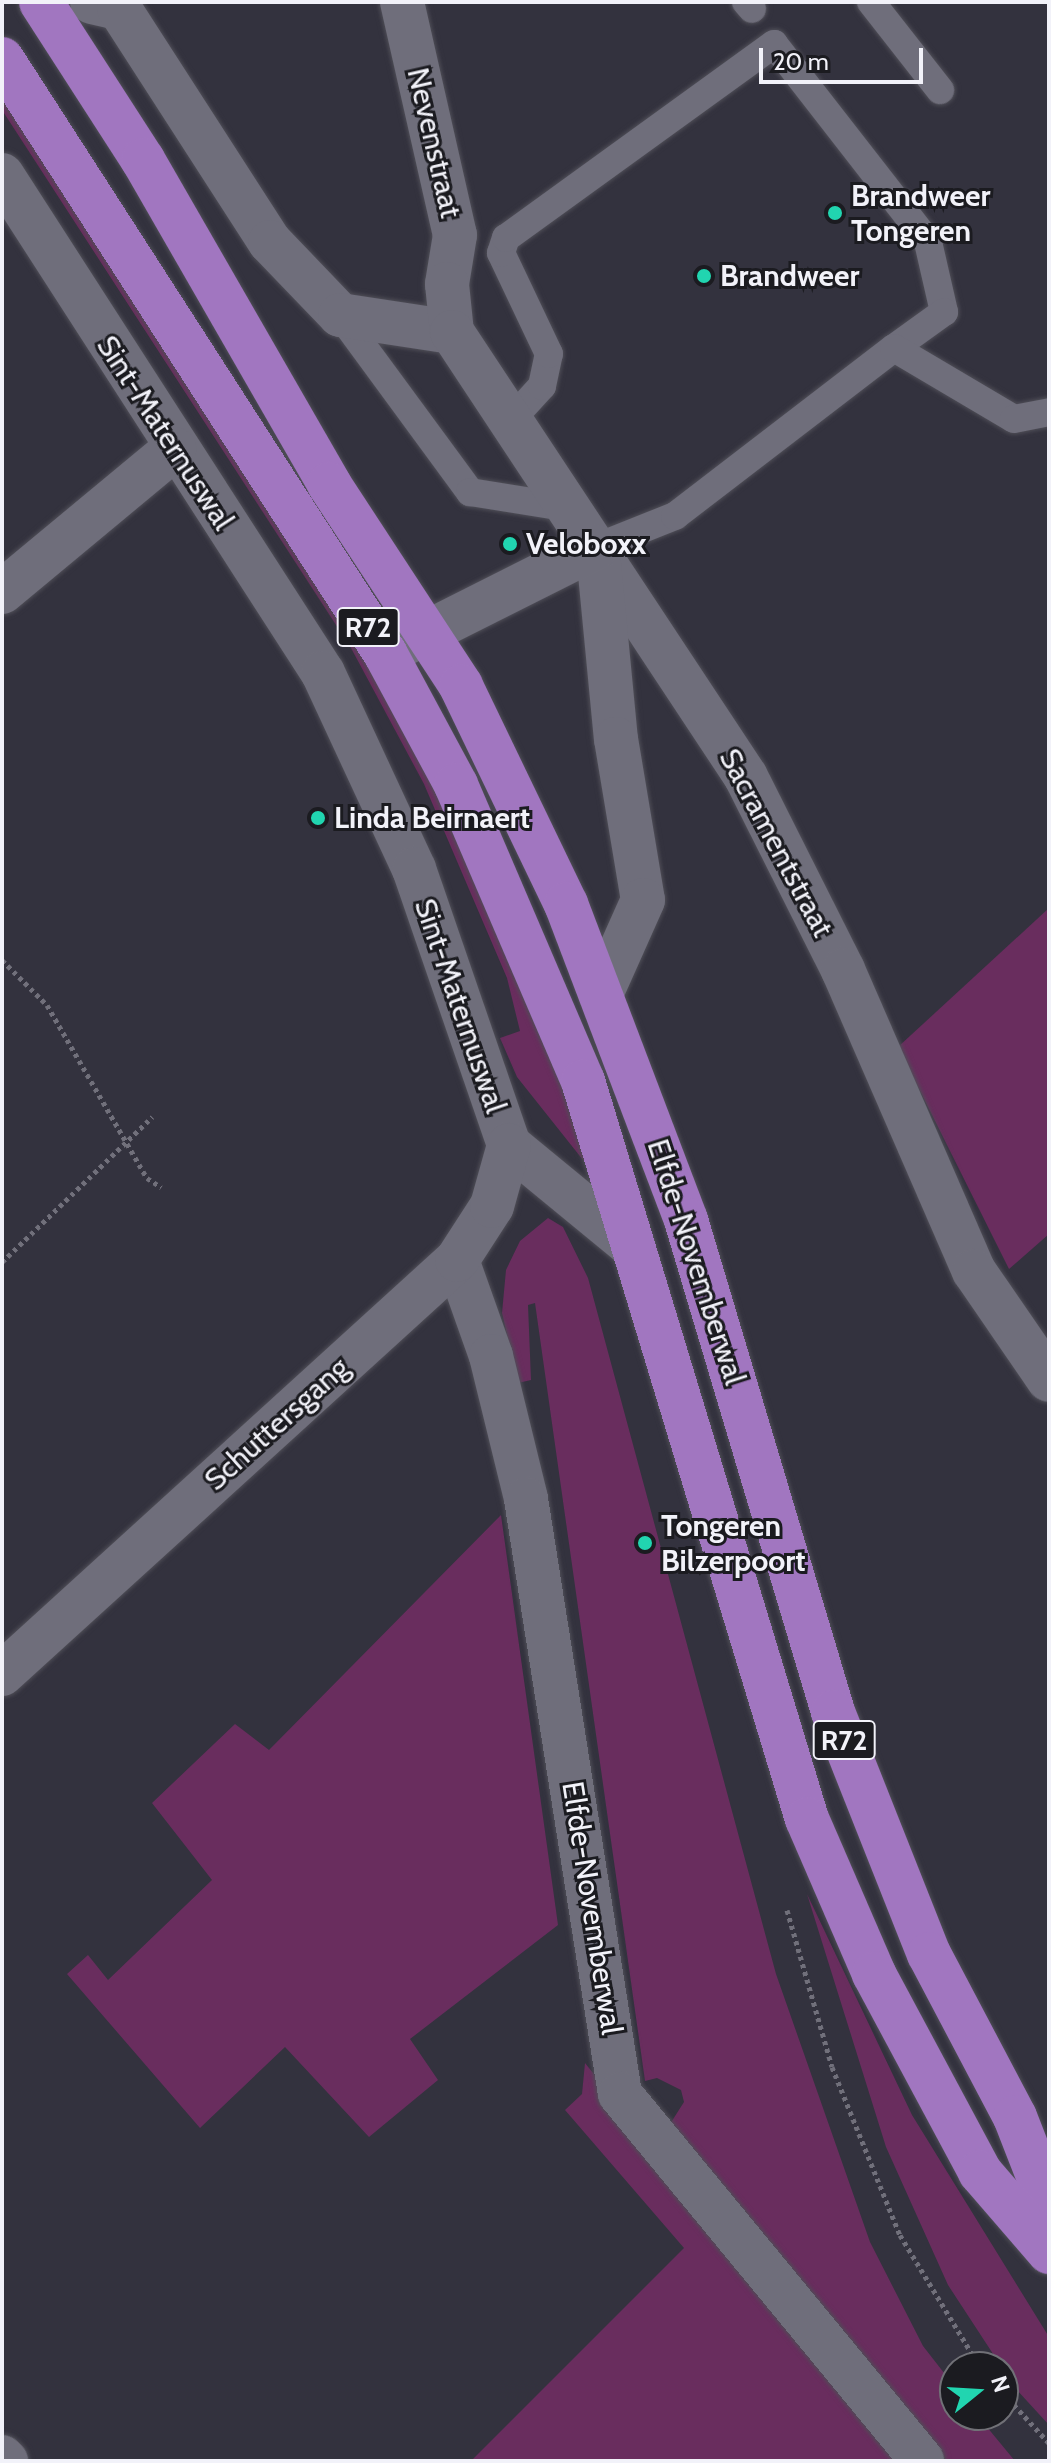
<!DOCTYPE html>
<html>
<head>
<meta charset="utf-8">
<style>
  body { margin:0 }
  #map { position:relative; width:1051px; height:2463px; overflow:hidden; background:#33323e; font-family:Cabin,sans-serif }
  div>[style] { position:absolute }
  .green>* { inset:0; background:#692d5e }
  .path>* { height:5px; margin-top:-2.5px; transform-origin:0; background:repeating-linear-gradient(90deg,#71707b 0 4px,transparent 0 8px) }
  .roads { filter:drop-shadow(0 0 2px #4f4e57) drop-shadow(0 0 2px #4f4e57) }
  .lane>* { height:28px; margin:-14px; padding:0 14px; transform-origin:14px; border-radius:14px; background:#6f6e7b }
  .street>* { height:44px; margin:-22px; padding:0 22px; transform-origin:22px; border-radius:22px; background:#6f6e7b }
  .primary>* { height:44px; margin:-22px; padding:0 22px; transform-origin:22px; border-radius:22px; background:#a176c0 }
  .dots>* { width:22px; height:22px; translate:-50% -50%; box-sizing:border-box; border:4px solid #1b1b20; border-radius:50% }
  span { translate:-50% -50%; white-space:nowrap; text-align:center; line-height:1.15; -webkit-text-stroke:6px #1b1b20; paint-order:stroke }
  .shield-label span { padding:2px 6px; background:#1b1b20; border:2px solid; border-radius:6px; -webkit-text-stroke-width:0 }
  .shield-label { font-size:28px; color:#f2f2f9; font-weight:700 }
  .street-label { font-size:30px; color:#f2f2f9 }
  .poi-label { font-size:30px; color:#f2f2f9; font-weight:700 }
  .left { translate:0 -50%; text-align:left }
  .frame { position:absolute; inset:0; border:4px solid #f2f2f9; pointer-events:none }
  .north { position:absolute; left:939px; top:2351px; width:80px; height:80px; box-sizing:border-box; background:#1b1b20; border:2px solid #717177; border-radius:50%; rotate:72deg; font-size:22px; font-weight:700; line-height:32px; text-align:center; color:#f2f2f9 }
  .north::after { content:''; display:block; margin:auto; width:28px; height:36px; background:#21d5b0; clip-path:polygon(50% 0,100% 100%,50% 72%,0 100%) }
  .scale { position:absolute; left:759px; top:48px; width:164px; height:36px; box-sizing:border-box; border:4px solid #f2f2f9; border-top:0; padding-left:10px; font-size:24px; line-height:28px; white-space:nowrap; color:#f2f2f9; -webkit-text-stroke:6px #1b1b20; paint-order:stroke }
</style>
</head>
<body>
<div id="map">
  <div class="green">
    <div style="clip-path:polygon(2px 81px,384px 684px,481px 879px,592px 1155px,583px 1160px,517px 1077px,500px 1038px,520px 1031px,507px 978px,424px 784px,351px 648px,2px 110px)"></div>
    <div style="clip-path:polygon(1049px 908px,1049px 1234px,1009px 1269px,898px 1047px)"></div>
    <div style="clip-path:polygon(548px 1218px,563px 1227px,588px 1278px,776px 1974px,870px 2242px,923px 2346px,955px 2387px,955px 2415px,977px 2415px,1015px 2461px,947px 2461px,670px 2124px,684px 2102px,681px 2090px,657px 2078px,645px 2081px,535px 1303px,528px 1305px,531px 1380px,518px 1383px,502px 1313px,506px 1270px,520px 1241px)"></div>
    <div style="clip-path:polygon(501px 1515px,558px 1925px,410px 2039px,438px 2080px,369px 2137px,285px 2047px,200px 2128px,67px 1974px,88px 1955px,108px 1980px,212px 1880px,152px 1803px,235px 1724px,269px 1750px)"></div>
    <div style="clip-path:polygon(807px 1894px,912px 2115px,1049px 2337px,1049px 2425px,1016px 2389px,948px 2285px,886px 2147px)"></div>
    <div style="clip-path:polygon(585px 2063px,908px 2461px,471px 2461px,684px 2248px,565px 2110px,582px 2094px)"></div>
  </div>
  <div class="path">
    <div style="left:2px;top:960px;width:64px;rotate:45deg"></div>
    <div style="left:47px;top:1005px;width:200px;rotate:60deg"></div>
    <div style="left:147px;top:1178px;width:17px;rotate:33deg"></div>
    <div style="left:2px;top:1262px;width:209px;rotate:-44deg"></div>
    <div style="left:787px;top:1910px;width:163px;rotate:74deg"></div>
    <div style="left:832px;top:2067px;width:181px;rotate:68deg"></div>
    <div style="left:900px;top:2235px;width:154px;rotate:58.8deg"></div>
    <div style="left:1003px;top:2393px;width:68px;rotate:47.4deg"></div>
  </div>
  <div class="roads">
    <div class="lane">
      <div style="left:746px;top:2px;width:9px;rotate:49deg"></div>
      <div style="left:871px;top:2px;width:112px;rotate:51.9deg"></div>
      <div style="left:340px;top:315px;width:220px;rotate:53.7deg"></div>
      <div style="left:470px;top:492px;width:101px;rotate:9.1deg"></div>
      <div style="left:511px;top:420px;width:46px;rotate:-47.6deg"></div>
      <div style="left:542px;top:386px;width:33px;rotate:-78deg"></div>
      <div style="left:549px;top:354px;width:112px;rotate:-115.4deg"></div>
      <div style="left:501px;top:253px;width:16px;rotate:-72deg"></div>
      <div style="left:506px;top:238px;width:331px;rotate:-35.9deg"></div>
      <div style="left:774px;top:44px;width:251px;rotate:52.1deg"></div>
      <div style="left:928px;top:242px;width:72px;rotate:77.1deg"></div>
      <div style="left:944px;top:312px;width:62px;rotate:144.2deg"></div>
      <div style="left:597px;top:547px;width:84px;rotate:-21.7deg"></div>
      <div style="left:675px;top:516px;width:276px;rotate:-37.5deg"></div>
      <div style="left:894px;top:348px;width:139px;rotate:30.6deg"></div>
      <div style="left:1014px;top:419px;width:36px;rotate:-11deg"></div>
    </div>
    <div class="street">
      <div style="left:92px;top:2px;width:28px;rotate:13deg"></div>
      <div style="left:119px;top:8px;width:278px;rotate:57.2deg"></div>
      <div style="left:270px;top:242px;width:101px;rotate:46.2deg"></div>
      <div style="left:340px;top:315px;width:113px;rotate:8.6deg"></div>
      <div style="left:402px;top:2px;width:239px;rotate:77.2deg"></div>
      <div style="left:455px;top:235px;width:50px;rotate:99.3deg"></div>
      <div style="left:447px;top:284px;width:48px;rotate:84.1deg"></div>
      <div style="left:452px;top:332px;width:533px;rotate:56.55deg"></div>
      <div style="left:746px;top:777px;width:216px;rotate:63.3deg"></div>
      <div style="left:843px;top:970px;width:328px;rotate:66.5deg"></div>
      <div style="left:974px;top:1271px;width:132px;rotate:55.5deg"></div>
      <div style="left:2px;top:175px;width:592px;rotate:57.2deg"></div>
      <div style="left:323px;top:673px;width:216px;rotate:65.1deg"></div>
      <div style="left:414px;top:869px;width:292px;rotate:71deg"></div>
      <div style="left:509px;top:1145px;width:161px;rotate:39.4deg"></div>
      <div style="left:598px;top:553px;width:187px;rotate:84.5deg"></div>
      <div style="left:616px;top:739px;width:163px;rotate:80.5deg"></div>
      <div style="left:643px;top:900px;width:98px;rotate:114deg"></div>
      <div style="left:2px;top:592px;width:224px;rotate:-39.7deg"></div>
      <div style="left:392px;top:650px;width:229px;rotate:-26.7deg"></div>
      <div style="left:457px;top:1260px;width:102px;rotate:70.5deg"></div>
      <div style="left:491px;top:1356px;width:147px;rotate:76.2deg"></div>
      <div style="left:526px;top:1499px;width:602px;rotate:81.02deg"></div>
      <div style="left:620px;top:2094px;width:475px;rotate:50.5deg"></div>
      <div style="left:2px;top:1674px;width:615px;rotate:-42.3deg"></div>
      <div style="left:457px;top:1260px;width:64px;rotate:-57.1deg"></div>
      <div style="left:492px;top:1206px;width:63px;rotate:-74.4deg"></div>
      <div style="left:2px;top:2457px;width:6px;rotate:45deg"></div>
    </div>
    <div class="primary">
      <div style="left:41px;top:2px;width:188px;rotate:57.2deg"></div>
      <div style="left:143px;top:160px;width:374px;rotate:60.1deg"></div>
      <div style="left:329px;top:484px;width:241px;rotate:56.8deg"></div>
      <div style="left:461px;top:686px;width:242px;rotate:64.3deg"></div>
      <div style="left:566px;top:904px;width:338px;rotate:69.2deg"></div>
      <div style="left:686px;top:1220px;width:513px;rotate:73.36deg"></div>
      <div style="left:833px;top:1712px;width:260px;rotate:68.4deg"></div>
      <div style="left:929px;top:1954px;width:184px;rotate:62.2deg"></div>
      <div style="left:1015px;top:2117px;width:93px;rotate:68.7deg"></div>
      <div style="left:2px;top:59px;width:707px;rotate:57.19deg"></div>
      <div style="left:385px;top:653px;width:150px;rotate:61.7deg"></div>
      <div style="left:456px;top:785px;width:322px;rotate:66.8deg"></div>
      <div style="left:583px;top:1081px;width:771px;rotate:73.12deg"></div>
      <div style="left:807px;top:1819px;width:169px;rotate:66.6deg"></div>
      <div style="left:874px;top:1974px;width:225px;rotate:61.8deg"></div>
      <div style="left:980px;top:2172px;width:106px;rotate:49.2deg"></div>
    </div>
  </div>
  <div class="dots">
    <div style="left:835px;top:213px;background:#21d5b0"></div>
    <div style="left:704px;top:276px;background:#21d5b0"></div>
    <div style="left:510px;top:544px;background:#21d5b0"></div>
    <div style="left:318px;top:818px;background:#21d5b0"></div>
    <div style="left:645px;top:1543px;background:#21d5b0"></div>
  </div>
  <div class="shield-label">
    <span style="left:368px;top:627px">R72</span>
    <span style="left:844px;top:1740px">R72</span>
  </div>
  <div class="street-label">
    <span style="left:434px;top:143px;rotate:77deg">Nevenstraat</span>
    <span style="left:165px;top:433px;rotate:57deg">Sint-Maternuswal</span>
    <span style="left:776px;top:843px;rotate:62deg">Sacramentstraat</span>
    <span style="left:460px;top:1006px;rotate:71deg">Sint-Maternuswal</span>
    <span style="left:696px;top:1262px;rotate:72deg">Elfde-Novemberwal</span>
    <span style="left:277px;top:1424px;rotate:-42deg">Schuttersgang</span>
    <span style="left:592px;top:1908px;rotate:81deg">Elfde-Novemberwal</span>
  </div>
  <div class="poi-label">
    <span class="left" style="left:851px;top:213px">Brandweer<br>Tongeren</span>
    <span class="left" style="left:720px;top:276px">Brandweer</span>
    <span class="left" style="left:526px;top:544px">Veloboxx</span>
    <span class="left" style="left:334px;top:818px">Linda Beirnaert</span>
    <span class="left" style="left:661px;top:1543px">Tongeren<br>Bilzerpoort</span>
  </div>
  <div class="frame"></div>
  <div class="north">N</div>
  <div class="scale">20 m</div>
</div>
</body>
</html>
